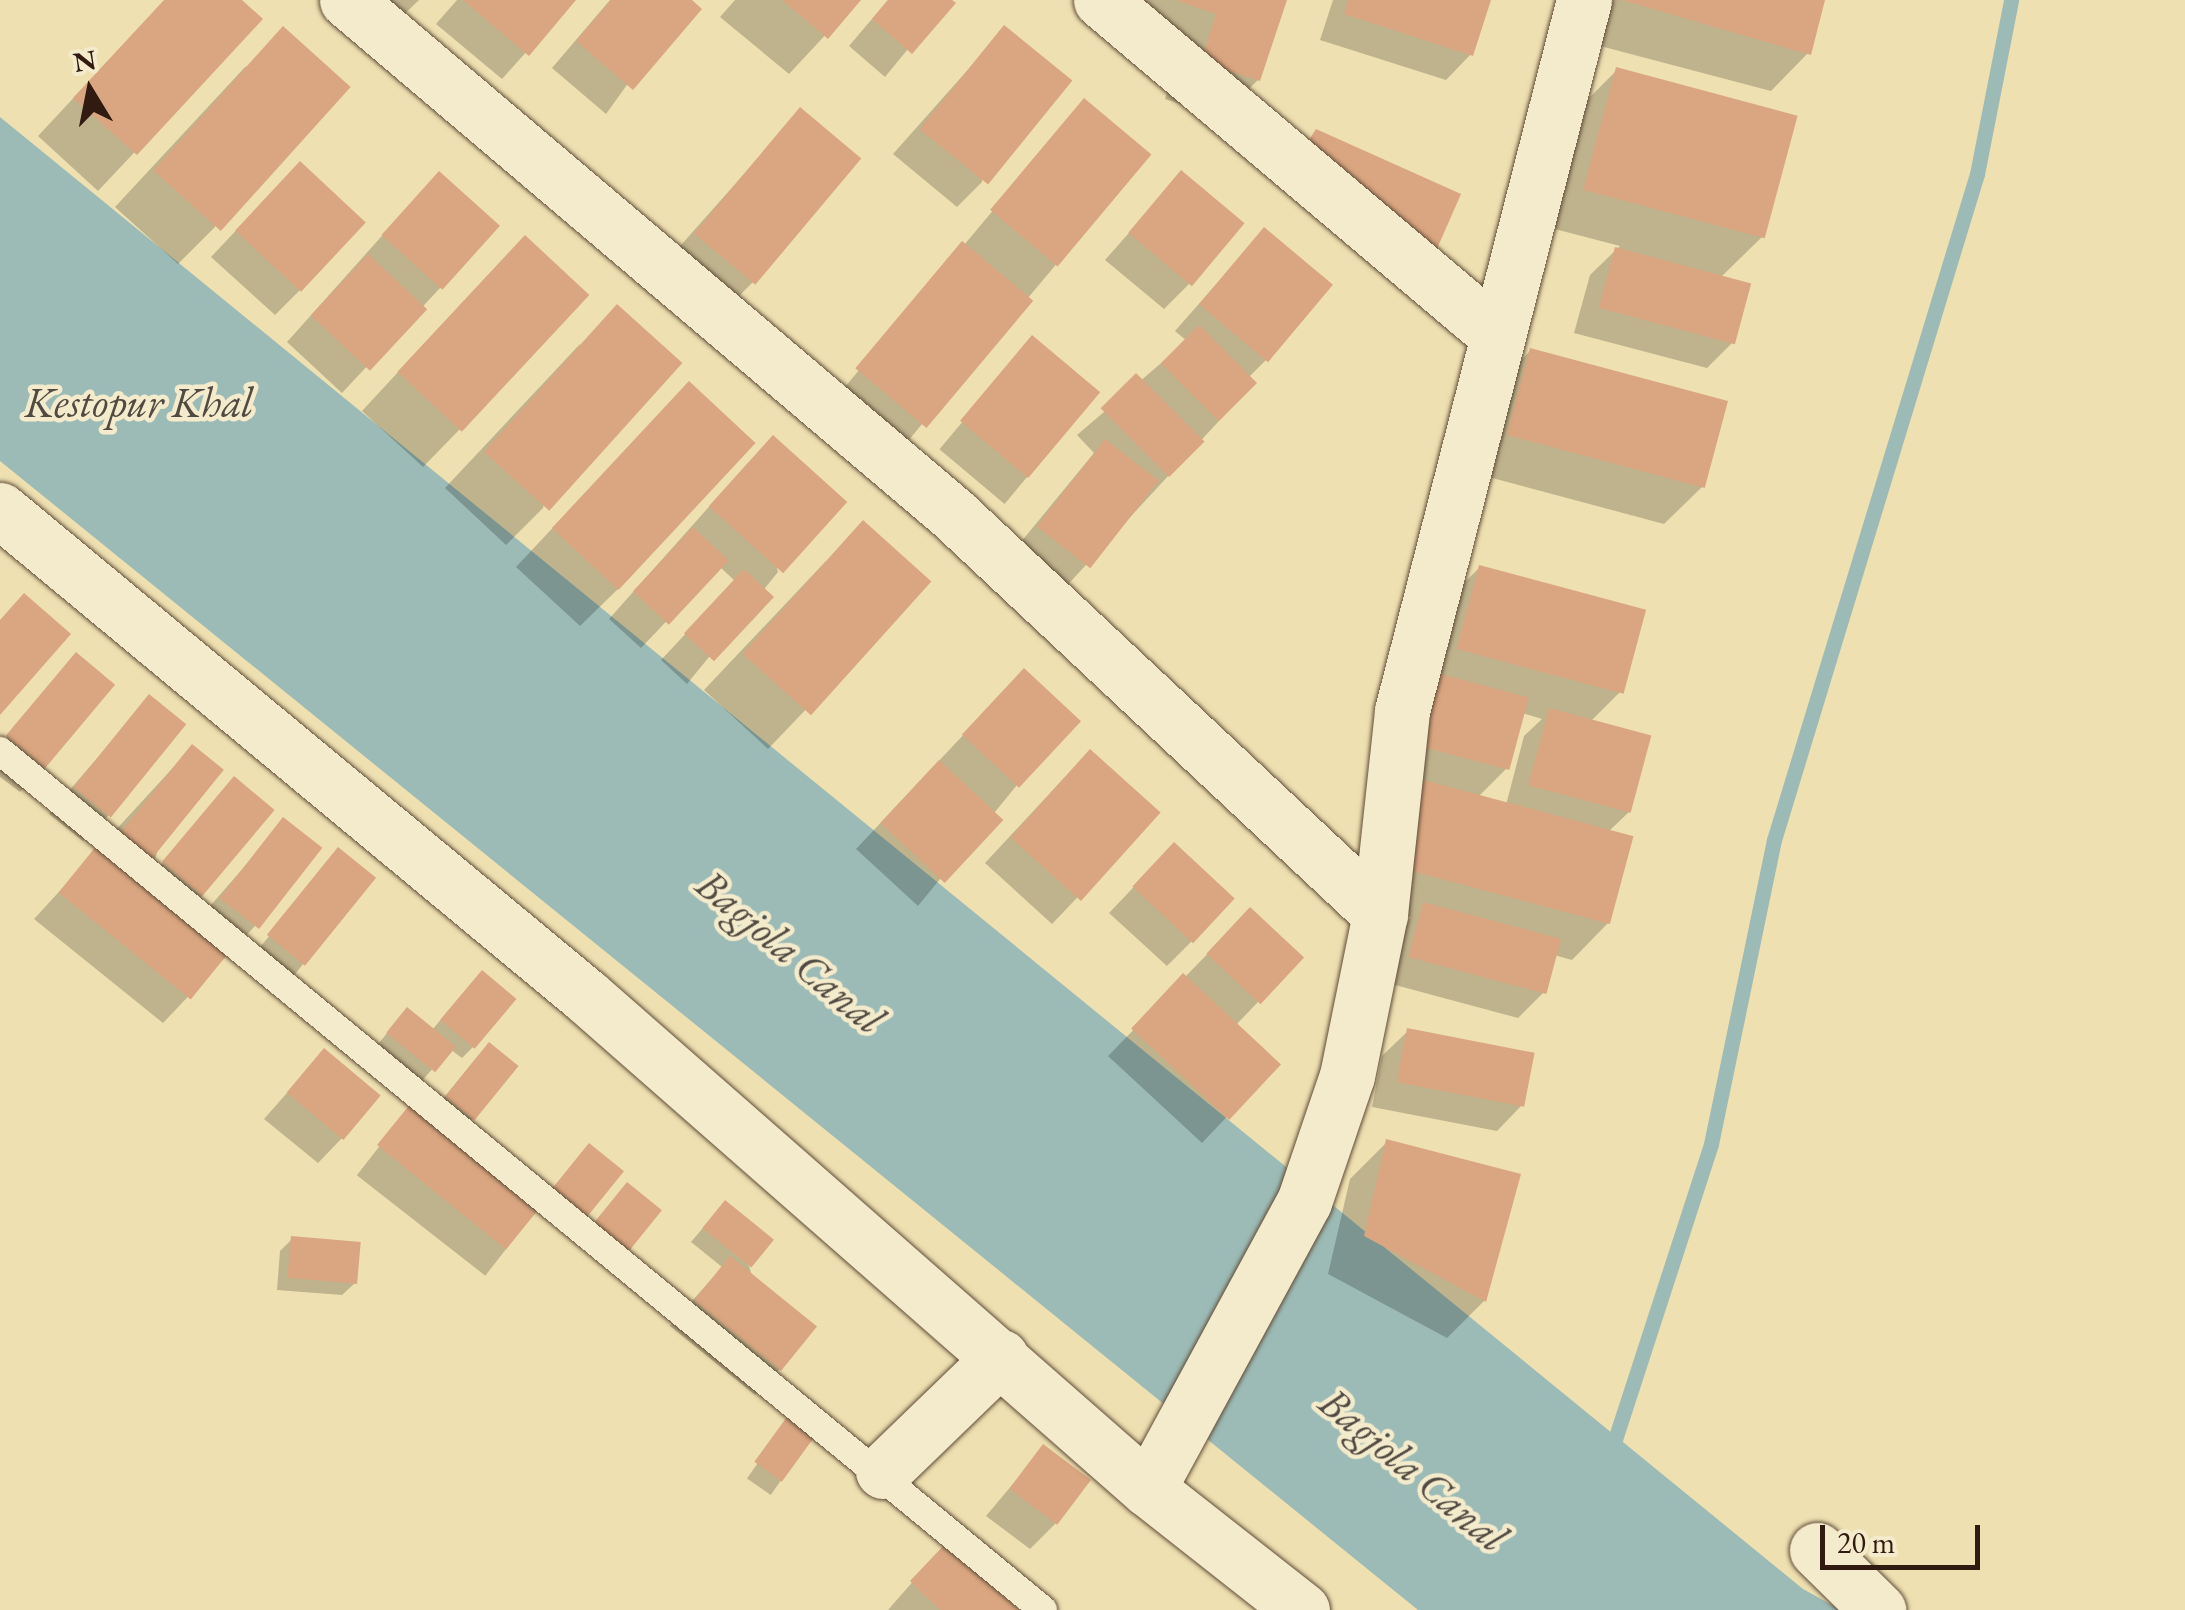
<!DOCTYPE html>
<html>
<head>
<meta charset="utf-8">
<style>
  body { margin:0 }
  #map { position:relative; width:2185px; height:1610px; overflow:hidden; background:#eee0b1; font-family:"EB Garamond",serif }
  div>[style] { position:absolute }
  .water>* { inset:0; background:#9dbbb6 }
  .shadow>* { inset:0; background:#0003; transform-origin:0 0 }
  .stream>* { height:15px; margin:-7.5px; padding:0 7.5px; transform-origin:7.5px; border-radius:7.5px; background:#9dbbb6 }
  .building>* { inset:0; background:#daa681; transform-origin:0 0 }
  .roads { filter:drop-shadow(0 0 2px #604c38) drop-shadow(0 0 2px #604c38) }
  .lane>* { height:28px; margin:-14px; padding:0 14px; transform-origin:14px; border-radius:14px; background:#f4ebcc }
  .street>* { height:55px; margin:-27.5px; padding:0 27.5px; transform-origin:27.5px; border-radius:27.5px; background:#f4ebcc }
  span { translate:-50% -50%; white-space:nowrap; text-align:center; line-height:1.15; -webkit-text-stroke:9px #f4ebcc; paint-order:stroke }
  .water-label { font-size:42px; color:#514a42; font-style:italic }
  .north { position:absolute; left:40px; top:40px; width:100px; height:100px; -webkit-text-stroke:8px #f4ebcc; paint-order:stroke; rotate:350deg; font-size:28px; font-weight:700; line-height:40px; text-align:center; color:#311a10 }
  .north::after { content:''; display:block; margin:auto; width:35px; height:45px; background:#311a10; clip-path:polygon(50% 0,100% 100%,50% 72%,0 100%) }
  .scale { position:absolute; left:1820px; top:1525px; width:160px; height:45px; box-sizing:border-box; border:5px solid #311a10; border-top:0; padding-left:12px; font-size:30px; line-height:35px; white-space:nowrap; color:#311a10; -webkit-text-stroke:8px #f4ebcc; paint-order:stroke }
</style>
</head>
<body>
<div id="map">
  <div class="water">
    <div style="clip-path:polygon(0 117px,1803px 1589px,1841px 1610px,1418px 1610px,0 461px)"></div>
  </div>
  <div class="shadow">
    <div style="clip-path:polygon(165px 0,238px 0,260px 19px,98px 191px,38px 136px)"></div>
    <div style="clip-path:polygon(355px 0,419px 0,389px 29px)"></div>
    <div style="clip-path:polygon(457px 0,573px 0,502px 79px,436px 24px)"></div>
    <div style="clip-path:polygon(610px 0,688px 0,606px 114px,552px 68px)"></div>
    <div style="clip-path:polygon(735px 0,858px 0,789px 74px,720px 17px)"></div>
    <div style="clip-path:polygon(888px 0,948px 0,885px 77px,849px 46px)"></div>
    <div style="clip-path:polygon(1092px 0,1284px 0,1258px 80px,1220px 117px,1165px 99px,1181px 52px)"></div>
    <div style="clip-path:polygon(1333px 0,1489px 0,1471px 54px,1446px 80px,1320px 40px)"></div>
    <div style="clip-path:polygon(1596px 0,1822px 0,1808px 53px,1771px 91px,1585px 42px)"></div>
    <div style="clip-path:polygon(1005px 28px,982px 182px,957px 207px,893px 154px)"></div>
    <div style="clip-path:polygon(246px 66px,215px 227px,178px 264px,115px 207px)"></div>
    <div style="clip-path:polygon(1617px 70px,1763px 236px,1721px 277px,1732px 343px,1707px 368px,1574px 333px,1590px 275px,1620px 246px,1547px 227px,1579px 108px)"></div>
    <div style="left:1084px;top:102px;width:83px;height:403px;rotate:40deg"></div>
    <div style="clip-path:polygon(800px 111px,753px 282px,716px 319px,658px 271px)"></div>
    <div style="clip-path:polygon(1182px 173px,1189px 284px,1164px 309px,1105px 260px)"></div>
    <div style="clip-path:polygon(275px 189px,300px 290px,275px 315px,211px 257px)"></div>
    <div style="clip-path:polygon(414px 200px,497px 227px,342px 393px,287px 342px)"></div>
    <div style="clip-path:polygon(1264px 230px,1266px 360px,1248px 378px,1254px 383px,1061px 592px,1012px 553px,1094px 453px,1077px 435px,1187px 341px,1175px 331px)"></div>
    <div style="clip-path:polygon(488px 275px,460px 429px,423px 467px,362px 411px)"></div>
    <div style="left:1032px;top:339px;width:85px;height:144px;rotate:40deg"></div>
    <div style="clip-path:polygon(580px 344px,543px 508px,506px 545px,445px 488px)"></div>
    <div style="clip-path:polygon(1530px 351px,1702px 487px,1664px 524px,1470px 472px,1493px 388px)"></div>
    <div style="clip-path:polygon(652px 422px,618px 589px,580px 626px,516px 567px)"></div>
    <div style="clip-path:polygon(748px 463px,778px 572px,687px 684px,661px 660px,735px 581px,719px 566px,641px 648px,609px 619px)"></div>
    <div style="clip-path:polygon(826px 561px,927px 583px,768px 749px,704px 690px)"></div>
    <div style="clip-path:polygon(evenodd,1480px 567px,1620px 692px,1590px 722px,1629px 812px,1608px 832px,1609px 922px,1572px 960px,1554px 955px,1544px 992px,1518px 1018px,1384px 982px,1398px 931px,1411px 917px,1361px 904px,1384px 819px,1424px 779px,1394px 771px,1442px 605px,1480px 567px,1522px 713px,1542px 719px,1524px 736px,1506px 805px,1478px 797px,1507px 768px,1522px 713px)"></div>
    <div style="clip-path:polygon(76px 656px,45px 767px,20px 792px,0 777px,0 744px)"></div>
    <div style="clip-path:polygon(999px 697px,1017px 785px,918px 906px,856px 849px)"></div>
    <div style="clip-path:polygon(149px 698px,108px 816px,83px 841px,49px 814px)"></div>
    <div style="clip-path:polygon(192px 747px,148px 880px,235px 779px,203px 895px,187px 911px,198px 920px,284px 821px,255px 926px,163px 1023px,34px 919px)"></div>
    <div style="clip-path:polygon(1064px 778px,1157px 814px,1052px 924px,985px 863px)"></div>
    <div style="left:338px;top:851px;width:44px;height:146px;rotate:39deg"></div>
    <div style="clip-path:polygon(1149px 871px,1192px 941px,1167px 966px,1109px 913px)"></div>
    <div style="clip-path:polygon(1225px 936px,1301px 957px,1236px 1025px,1277px 1064px,1202px 1143px,1108px 1056px)"></div>
    <div style="clip-path:polygon(470px 985px,474px 1046px,462px 1058px,450px 1049px,420px 1083px,376px 1047px,395px 1023px,432px 1030px)"></div>
    <div style="clip-path:polygon(1408px 1031px,1522px 1105px,1497px 1131px,1372px 1107px,1382px 1056px)"></div>
    <div style="clip-path:polygon(324px 1051px,343px 1137px,318px 1163px,264px 1119px)"></div>
    <div style="clip-path:polygon(477px 1057px,473px 1119px,461px 1131px,434px 1110px)"></div>
    <div style="left:411px;top:1106px;width:163px;height:88px;rotate:38deg"></div>
    <div style="clip-path:polygon(1387px 1142px,1518px 1176px,1484px 1301px,1447px 1338px,1328px 1274px,1350px 1179px)"></div>
    <div style="clip-path:polygon(713px 1216px,749px 1266px,780px 1369px,755px 1395px,670px 1326px,722px 1267px,691px 1242px)"></div>
    <div style="clip-path:polygon(292px 1239px,355px 1283px,342px 1295px,277px 1290px,280px 1251px)"></div>
    <div style="left:790px;top:1417px;width:29px;height:75px;rotate:35deg"></div>
    <div style="clip-path:polygon(1044px 1447px,1056px 1523px,1030px 1549px,986px 1516px)"></div>
    <div style="clip-path:polygon(922px 1571px,1016px 1610px,888px 1610px)"></div>
  </div>
  <div class="stream">
    <div style="left:1610px;top:1455px;width:327px;rotate:-72deg"></div>
    <div style="left:1711px;top:1144px;width:310px;rotate:-78.3deg"></div>
    <div style="left:1774px;top:840px;width:696px;rotate:-73.05deg"></div>
    <div style="left:1977px;top:174px;width:177px;rotate:-78.9deg"></div>
  </div>
  <div class="building">
    <div style="clip-path:polygon(164px 0,242px 0,263px 19px,137px 155px,73px 98px)"></div>
    <div style="clip-path:polygon(463px 0,576px 0,529px 56px)"></div>
    <div style="clip-path:polygon(611px 0,692px 0,702px 9px,633px 90px,576px 41px)"></div>
    <div style="clip-path:polygon(782px 0,861px 0,828px 39px)"></div>
    <div style="clip-path:polygon(888px 0,952px 0,956px 3px,912px 54px,872px 19px)"></div>
    <div style="clip-path:polygon(1175px 0,1287px 0,1260px 81px,1201px 62px,1216px 14px)"></div>
    <div style="clip-path:polygon(1348px 0,1491px 0,1473px 56px,1344px 14px)"></div>
    <div style="clip-path:polygon(1622px 0,1825px 0,1811px 55px)"></div>
    <div style="left:1004px;top:25px;width:88px;height:134px;rotate:39deg"></div>
    <div style="left:283px;top:26px;width:91px;height:194px;rotate:42deg"></div>
    <div style="left:1616px;top:67px;width:188px;height:127px;rotate:15deg"></div>
    <div style="left:1084px;top:98px;width:88px;height:146px;rotate:40deg"></div>
    <div style="left:800px;top:107px;width:80px;height:165px;rotate:40deg"></div>
    <div style="clip-path:polygon(1316px 129px,1461px 194px,1429px 267px,1301px 152px)"></div>
    <div style="left:300px;top:161px;width:90px;height:95px;rotate:43deg"></div>
    <div style="left:1181px;top:170px;width:83px;height:82px;rotate:40deg"></div>
    <div style="left:439px;top:171px;width:82px;height:86px;rotate:42deg"></div>
    <div style="left:1264px;top:227px;width:90px;height:101px;rotate:40deg"></div>
    <div style="left:525px;top:235px;width:88px;height:187px;rotate:43deg"></div>
    <div style="left:962px;top:241px;width:93px;height:166px;rotate:40deg"></div>
    <div style="left:1615px;top:247px;width:141px;height:63px;rotate:15deg"></div>
    <div style="left:368px;top:254px;width:81px;height:84px;rotate:43deg"></div>
    <div style="left:617px;top:304px;width:88px;height:199px;rotate:42deg"></div>
    <div style="left:1199px;top:325px;width:82px;height:54px;rotate:45deg"></div>
    <div style="left:1032px;top:335px;width:89px;height:112px;rotate:40deg"></div>
    <div style="left:1530px;top:348px;width:205px;height:90px;rotate:15deg"></div>
    <div style="left:1136px;top:373px;width:97px;height:50px;rotate:45deg"></div>
    <div style="left:689px;top:381px;width:91px;height:201px;rotate:43deg"></div>
    <div style="left:773px;top:435px;width:100px;height:96px;rotate:42deg"></div>
    <div style="left:1105px;top:439px;width:68px;height:111px;rotate:38deg"></div>
    <div style="left:863px;top:520px;width:92px;height:180px;rotate:42deg"></div>
    <div style="left:693px;top:527px;width:49px;height:88px;rotate:43deg"></div>
    <div style="left:1479px;top:565px;width:173px;height:87px;rotate:15deg"></div>
    <div style="left:744px;top:569px;width:41px;height:88px;rotate:43deg"></div>
    <div style="clip-path:polygon(24px 593px,71px 634px,0 715px,0 620px)"></div>
    <div style="left:76px;top:652px;width:51px;height:109px;rotate:40deg"></div>
    <div style="left:1024px;top:668px;width:78px;height:91px;rotate:43deg"></div>
    <div style="left:1437px;top:673px;width:95px;height:75px;rotate:15deg"></div>
    <div style="left:149px;top:694px;width:48px;height:120px;rotate:39deg"></div>
    <div style="left:1549px;top:708px;width:106px;height:80px;rotate:15deg"></div>
    <div style="left:192px;top:744px;width:41px;height:117px;rotate:39deg"></div>
    <div style="left:1090px;top:749px;width:95px;height:119px;rotate:42deg"></div>
    <div style="left:939px;top:760px;width:88px;height:86px;rotate:43deg"></div>
    <div style="left:234px;top:776px;width:53px;height:112px;rotate:40deg"></div>
    <div style="left:1420px;top:779px;width:221px;height:91px;rotate:15deg"></div>
    <div style="left:283px;top:817px;width:50px;height:103px;rotate:38deg"></div>
    <div style="left:102px;top:839px;width:170px;height:69px;rotate:39deg"></div>
    <div style="left:1174px;top:842px;width:83px;height:61px;rotate:43deg"></div>
    <div style="left:338px;top:847px;width:49px;height:113px;rotate:39deg"></div>
    <div style="left:1423px;top:902px;width:143px;height:57px;rotate:15deg"></div>
    <div style="left:1250px;top:907px;width:74px;height:64px;rotate:43deg"></div>
    <div style="left:482px;top:970px;width:45px;height:65px;rotate:40deg"></div>
    <div style="left:1183px;top:973px;width:134px;height:76px;rotate:43deg"></div>
    <div style="left:407px;top:1007px;width:63px;height:33px;rotate:39deg"></div>
    <div style="left:1407px;top:1028px;width:130px;height:55px;rotate:11deg"></div>
    <div style="left:489px;top:1042px;width:38px;height:70px;rotate:39deg"></div>
    <div style="left:324px;top:1048px;width:74px;height:58px;rotate:40deg"></div>
    <div style="left:411px;top:1103px;width:166px;height:54px;rotate:39deg"></div>
    <div style="clip-path:polygon(1386px 1139px,1521px 1174px,1486px 1302px,1364px 1236px)"></div>
    <div style="left:589px;top:1143px;width:45px;height:65px;rotate:39deg"></div>
    <div style="left:627px;top:1182px;width:45px;height:55px;rotate:39deg"></div>
    <div style="left:725px;top:1200px;width:63px;height:36px;rotate:39deg"></div>
    <div style="left:291px;top:1236px;width:70px;height:42px;rotate:5deg"></div>
    <div style="left:730px;top:1256px;width:112px;height:57px;rotate:39deg"></div>
    <div style="left:789px;top:1414px;width:34px;height:59px;rotate:36deg"></div>
    <div style="left:1043px;top:1444px;width:60px;height:56px;rotate:37deg"></div>
    <div style="clip-path:polygon(947px 1542px,1019px 1610px,940px 1610px,910px 1581px)"></div>
  </div>
  <div class="roads">
    <div class="lane">
      <div style="left:0;top:751px;width:1351px;rotate:39.47deg"></div>
    </div>
    <div class="street">
      <div style="left:347px;top:0;width:795px;rotate:40.3deg"></div>
      <div style="left:953px;top:514px;width:585px;rotate:43.13deg"></div>
      <div style="left:1101px;top:0;width:517px;rotate:40.22deg"></div>
      <div style="left:0;top:510px;width:761px;rotate:39.67deg"></div>
      <div style="left:586px;top:996px;width:748px;rotate:41.26deg"></div>
      <div style="left:1148px;top:1489px;width:196px;rotate:38.2deg"></div>
      <div style="left:883px;top:1471px;width:164px;rotate:-44deg"></div>
      <div style="left:1148px;top:1489px;width:327px;rotate:-61.5deg"></div>
      <div style="left:1304px;top:1202px;width:133px;rotate:-71.2deg"></div>
      <div style="left:1347px;top:1076px;width:165px;rotate:-78.5deg"></div>
      <div style="left:1380px;top:914px;width:204px;rotate:-83.8deg"></div>
      <div style="left:1402px;top:711px;width:734px;rotate:-75.64deg"></div>
      <div style="left:1817px;top:1550px;width:86px;rotate:44.5deg"></div>
    </div>
  </div>
  <div class="water-label">
    <span style="left:139px;top:403px">Kestopur Khal</span>
    <span style="left:790px;top:952px;rotate:40deg">Bagjola Canal</span>
    <span style="left:1413px;top:1470px;rotate:40deg">Bagjola Canal</span>
  </div>
  <div class="north">N</div>
  <div class="scale">20 m</div>
</div>
</body>
</html>
